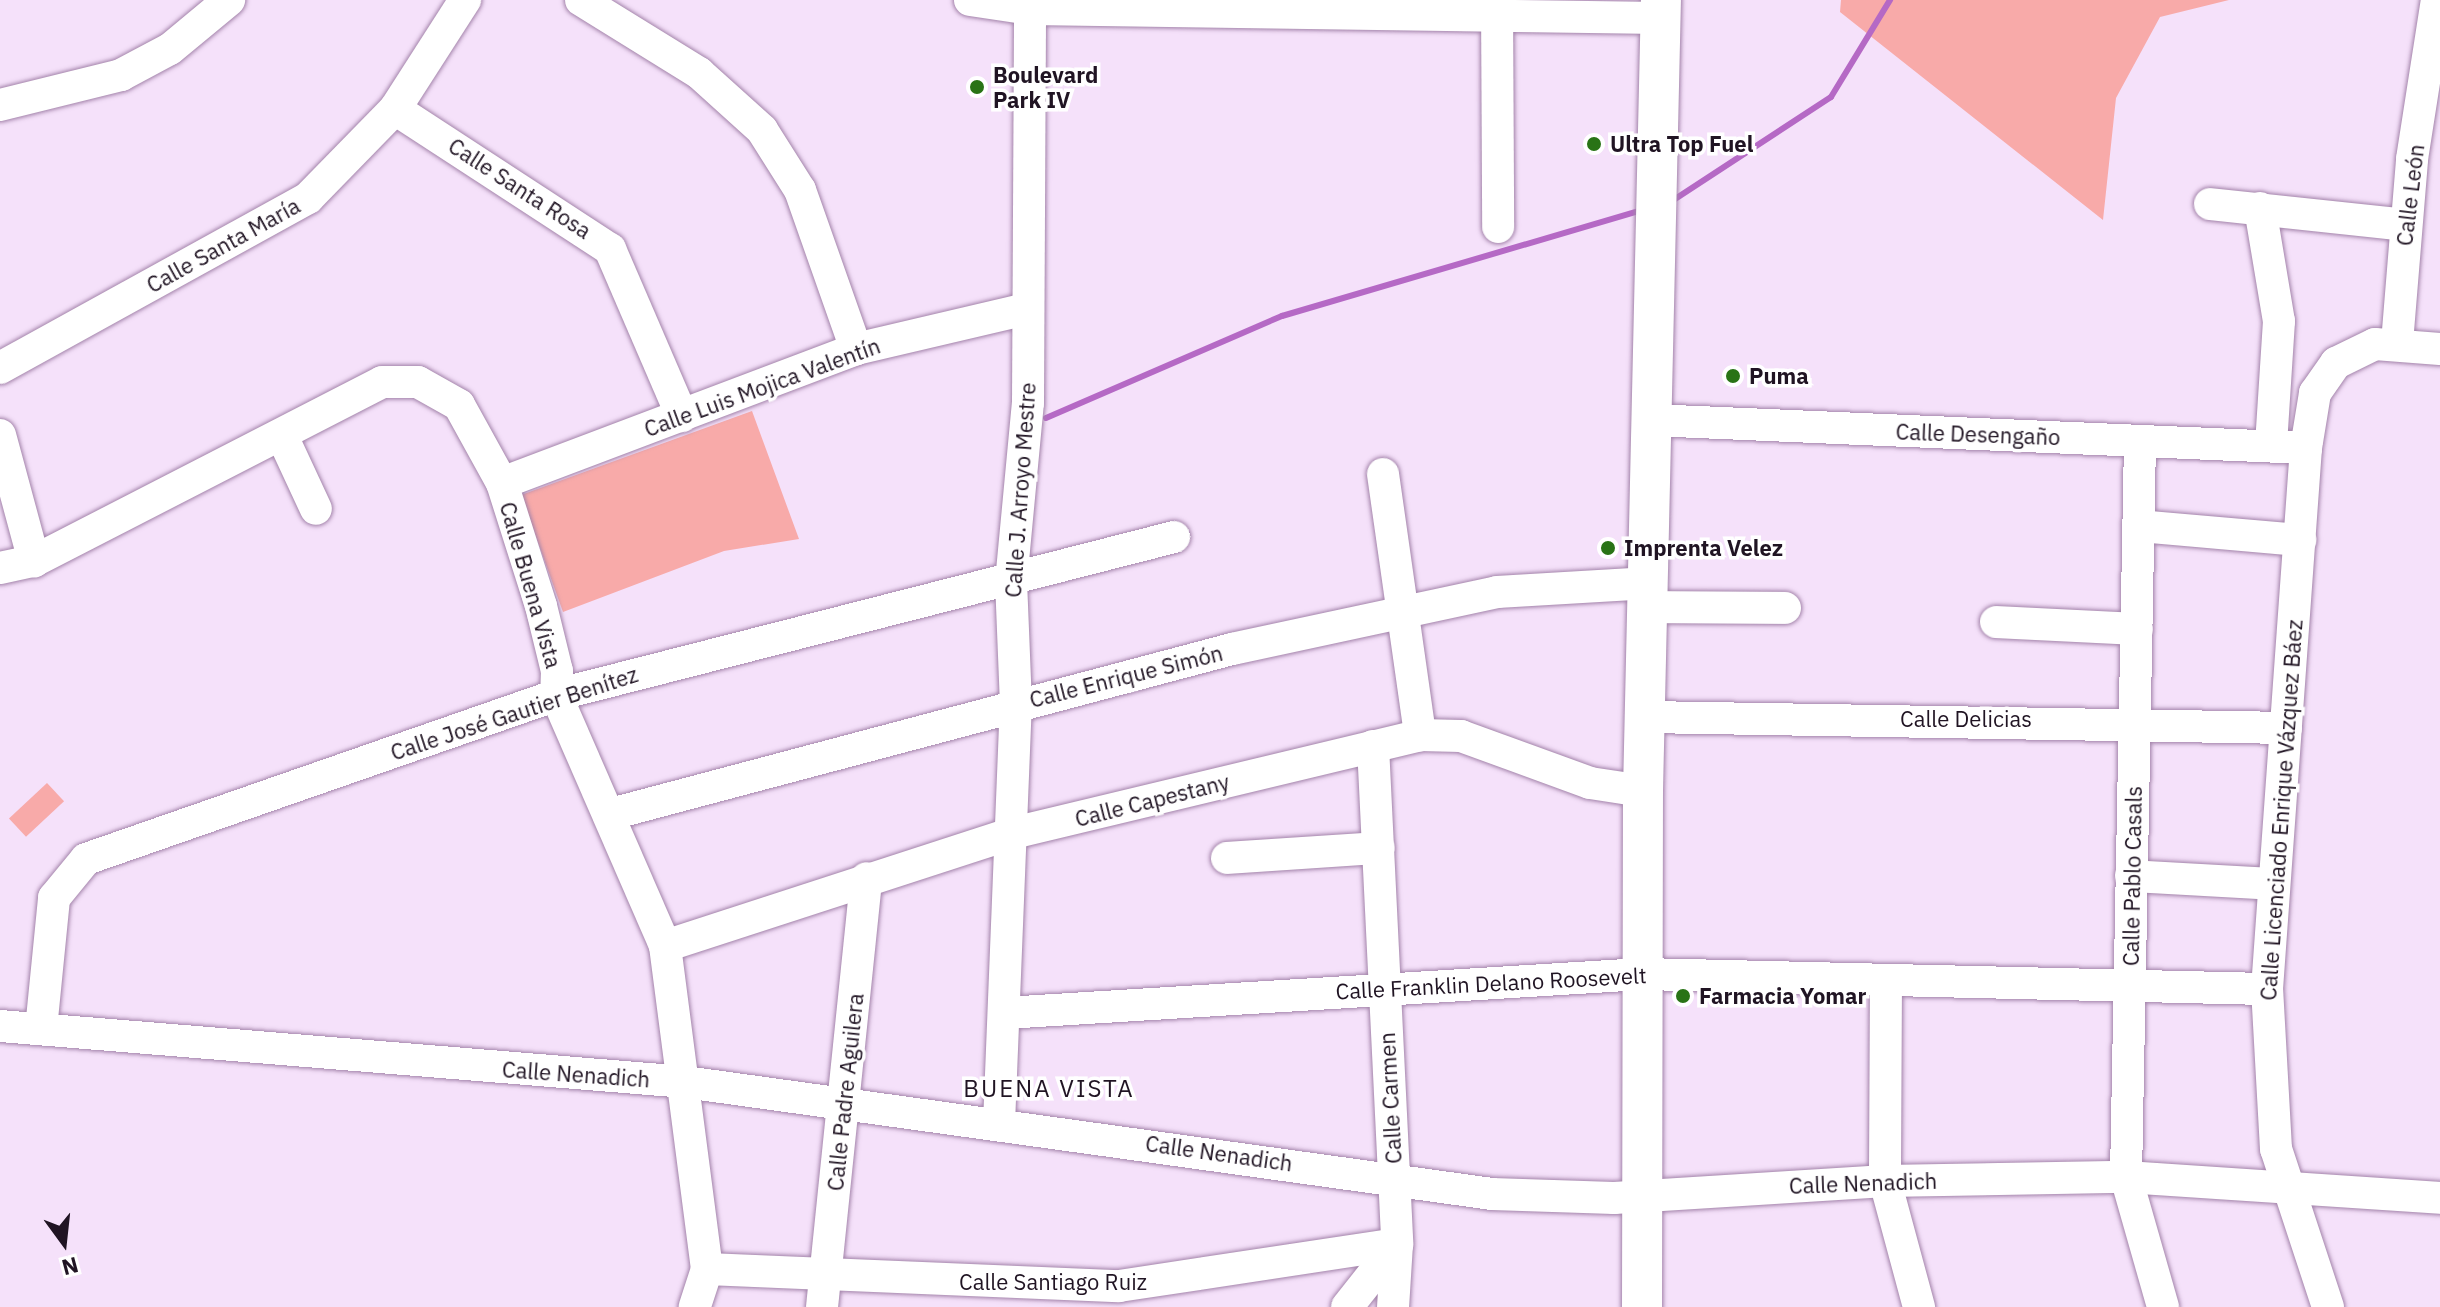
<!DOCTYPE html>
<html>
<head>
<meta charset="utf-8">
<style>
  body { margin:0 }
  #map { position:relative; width:2440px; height:1307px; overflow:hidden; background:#f5e1fa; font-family:"IBM Plex Sans",sans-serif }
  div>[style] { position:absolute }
  .green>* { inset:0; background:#f8aaa9; transform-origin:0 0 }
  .stream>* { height:6px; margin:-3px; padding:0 3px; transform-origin:3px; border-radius:3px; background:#b569c5 }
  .roads { filter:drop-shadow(0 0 2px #a383aa) drop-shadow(0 0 2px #a383aa) }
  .minor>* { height:32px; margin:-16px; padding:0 16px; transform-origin:16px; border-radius:16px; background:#fff }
  .major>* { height:40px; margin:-20px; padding:0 20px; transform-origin:20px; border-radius:20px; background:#fff }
  .dots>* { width:22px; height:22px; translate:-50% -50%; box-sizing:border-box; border:4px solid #fff; border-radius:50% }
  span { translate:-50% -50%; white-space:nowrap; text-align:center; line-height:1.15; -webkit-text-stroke:7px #fff; paint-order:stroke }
  .poi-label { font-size:22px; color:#201423; font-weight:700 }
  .left { translate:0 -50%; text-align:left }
  .street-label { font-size:22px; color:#201423 }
  .neighbourhood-label { font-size:24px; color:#201423; letter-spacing:2px }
  .north { position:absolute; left:24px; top:1203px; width:80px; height:80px; -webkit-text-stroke:6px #fff; paint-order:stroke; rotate:165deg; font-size:22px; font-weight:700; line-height:32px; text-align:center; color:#201423 }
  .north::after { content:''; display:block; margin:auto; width:28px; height:36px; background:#201423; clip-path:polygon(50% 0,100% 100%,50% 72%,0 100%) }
</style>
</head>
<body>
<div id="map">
  <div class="green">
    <div style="clip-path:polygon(1841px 0,2229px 0,2160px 17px,2116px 98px,2103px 220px,1840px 12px)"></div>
    <div style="clip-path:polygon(752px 411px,799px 539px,724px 551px,563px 612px,521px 495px)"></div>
    <div style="left:47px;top:783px;width:25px;height:52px;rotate:47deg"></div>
  </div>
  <div class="stream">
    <div style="left:1672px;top:201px;width:190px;rotate:-33.2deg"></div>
    <div style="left:1831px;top:97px;width:114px;rotate:-58.7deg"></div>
    <div style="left:1046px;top:418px;width:257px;rotate:-23.4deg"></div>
    <div style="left:1282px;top:316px;width:375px;rotate:-16.4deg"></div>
  </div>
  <div class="roads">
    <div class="minor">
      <div style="left:581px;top:0;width:139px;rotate:31.7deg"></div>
      <div style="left:699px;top:73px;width:85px;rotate:42.1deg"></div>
      <div style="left:762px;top:130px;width:71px;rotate:57.7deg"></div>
      <div style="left:800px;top:190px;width:169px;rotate:70.6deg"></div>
      <div style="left:970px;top:0;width:61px;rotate:8.5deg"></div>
      <div style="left:1030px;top:9px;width:631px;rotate:0.82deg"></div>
      <div style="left:1497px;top:0;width:227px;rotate:89.7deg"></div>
      <div style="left:0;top:105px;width:125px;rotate:-13.9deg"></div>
      <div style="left:121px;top:75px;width:55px;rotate:-28deg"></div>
      <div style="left:170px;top:49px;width:77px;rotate:-39.7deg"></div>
      <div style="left:395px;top:109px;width:257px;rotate:33.1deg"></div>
      <div style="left:610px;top:249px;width:182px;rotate:66.7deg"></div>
      <div style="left:2210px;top:204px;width:196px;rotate:6.1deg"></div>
      <div style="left:2260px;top:208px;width:115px;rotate:80.5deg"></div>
      <div style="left:2279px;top:321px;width:124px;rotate:93.7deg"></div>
      <div style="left:2397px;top:343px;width:185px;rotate:-85.3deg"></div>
      <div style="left:2412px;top:159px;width:161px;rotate:-81.1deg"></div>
      <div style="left:0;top:368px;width:352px;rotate:-28.9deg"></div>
      <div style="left:308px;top:198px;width:124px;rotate:-45.7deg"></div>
      <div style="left:395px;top:109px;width:130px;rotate:-57.3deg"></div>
      <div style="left:1651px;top:420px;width:656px;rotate:2.45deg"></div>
      <div style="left:0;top:435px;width:131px;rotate:74.9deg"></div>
      <div style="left:283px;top:438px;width:78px;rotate:65.1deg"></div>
      <div style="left:2140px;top:441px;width:736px;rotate:91.09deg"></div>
      <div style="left:2126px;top:1177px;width:135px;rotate:74.1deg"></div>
      <div style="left:1383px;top:474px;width:264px;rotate:81.9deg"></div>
      <div style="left:502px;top:483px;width:379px;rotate:-20.7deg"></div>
      <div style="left:856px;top:349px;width:176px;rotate:-13.2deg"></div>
      <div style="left:2139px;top:526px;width:162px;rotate:5deg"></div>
      <div style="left:0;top:568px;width:35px;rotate:-12deg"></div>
      <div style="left:34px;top:561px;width:391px;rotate:-27.2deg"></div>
      <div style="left:382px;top:382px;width:36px"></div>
      <div style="left:418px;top:382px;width:47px;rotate:29.3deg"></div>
      <div style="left:459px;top:405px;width:89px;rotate:61.1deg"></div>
      <div style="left:502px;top:483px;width:129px;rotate:72.4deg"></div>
      <div style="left:541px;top:606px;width:67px;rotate:76.2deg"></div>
      <div style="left:557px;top:671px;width:24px;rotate:92deg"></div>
      <div style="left:556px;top:695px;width:274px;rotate:66.5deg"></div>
      <div style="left:665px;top:946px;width:326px;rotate:82.6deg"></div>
      <div style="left:707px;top:1269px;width:40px;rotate:108deg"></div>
      <div style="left:1649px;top:607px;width:136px;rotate:0.4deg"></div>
      <div style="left:1996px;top:622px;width:141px;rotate:2.8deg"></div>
      <div style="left:1646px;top:717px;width:640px;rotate:0.98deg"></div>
      <div style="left:1373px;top:746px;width:499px;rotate:87.2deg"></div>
      <div style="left:1397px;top:1244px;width:63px;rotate:93.6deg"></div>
      <div style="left:611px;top:814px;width:643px;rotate:-14.88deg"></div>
      <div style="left:1232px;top:649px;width:271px;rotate:-12.1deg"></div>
      <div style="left:1497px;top:592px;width:153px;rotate:-3.4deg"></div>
      <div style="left:1227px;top:858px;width:152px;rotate:-3.8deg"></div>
      <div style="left:2131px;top:876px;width:143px;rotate:3.2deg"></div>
      <div style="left:665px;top:946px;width:366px;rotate:-18deg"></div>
      <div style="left:1013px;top:833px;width:419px;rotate:-13.5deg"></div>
      <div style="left:1420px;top:735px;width:41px;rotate:1.4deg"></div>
      <div style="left:1461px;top:736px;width:137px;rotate:20deg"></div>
      <div style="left:1590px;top:783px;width:54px;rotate:8.6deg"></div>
      <div style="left:1886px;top:980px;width:201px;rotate:90.3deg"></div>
      <div style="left:1885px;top:1181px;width:131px;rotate:74.9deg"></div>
      <div style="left:1005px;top:1013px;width:639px;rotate:-3.5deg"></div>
      <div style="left:1643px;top:974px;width:624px;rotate:1.38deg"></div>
      <div style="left:0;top:1026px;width:687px;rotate:4.67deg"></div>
      <div style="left:685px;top:1082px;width:815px;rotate:7.9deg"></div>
      <div style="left:1492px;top:1194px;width:122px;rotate:1.9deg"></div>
      <div style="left:1614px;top:1198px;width:272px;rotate:-3.6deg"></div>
      <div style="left:1885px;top:1181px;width:241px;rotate:-1deg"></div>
      <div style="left:2126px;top:1177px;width:315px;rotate:3.8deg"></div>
      <div style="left:41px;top:1029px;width:132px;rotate:-84.3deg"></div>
      <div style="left:54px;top:898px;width:50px;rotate:-50.6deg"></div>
      <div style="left:86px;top:859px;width:498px;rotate:-19.2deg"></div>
      <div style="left:556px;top:695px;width:638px;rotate:-14.34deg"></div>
      <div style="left:999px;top:1124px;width:419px;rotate:-87.7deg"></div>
      <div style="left:1016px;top:705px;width:123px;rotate:-92.3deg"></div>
      <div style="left:1011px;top:582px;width:180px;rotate:-84.6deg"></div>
      <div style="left:1028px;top:403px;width:403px;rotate:-89.7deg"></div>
      <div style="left:707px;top:1269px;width:412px;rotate:2.4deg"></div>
      <div style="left:1119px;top:1286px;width:281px;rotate:-8.6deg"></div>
      <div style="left:822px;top:1307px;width:431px;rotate:-84.1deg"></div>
      <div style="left:1347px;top:1307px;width:80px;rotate:-51.6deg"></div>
      <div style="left:2328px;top:1307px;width:166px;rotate:-108.2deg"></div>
      <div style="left:2276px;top:1149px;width:160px;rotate:-93.2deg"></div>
      <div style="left:2267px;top:989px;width:542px;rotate:-85.88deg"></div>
      <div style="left:2306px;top:448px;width:56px;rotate:-80.7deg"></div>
      <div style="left:2315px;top:393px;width:37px;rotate:-55deg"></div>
      <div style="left:2336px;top:363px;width:43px;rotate:-26deg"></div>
      <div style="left:2375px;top:344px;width:65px;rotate:4.4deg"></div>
    </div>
    <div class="major">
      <div style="left:1642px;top:1307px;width:516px;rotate:-89.89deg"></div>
      <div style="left:1643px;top:791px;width:791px;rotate:-88.7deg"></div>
    </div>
  </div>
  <div class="dots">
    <div style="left:977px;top:87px;background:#297316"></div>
    <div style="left:1594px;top:144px;background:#297316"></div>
    <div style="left:1733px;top:376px;background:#297316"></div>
    <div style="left:1608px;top:548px;background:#297316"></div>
    <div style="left:1683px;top:996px;background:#297316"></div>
  </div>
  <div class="poi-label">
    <span class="left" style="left:993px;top:87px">Boulevard<br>Park IV</span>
    <span class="left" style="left:1610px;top:144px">Ultra Top Fuel</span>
    <span class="left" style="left:1749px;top:376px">Puma</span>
    <span class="left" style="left:1624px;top:548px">Imprenta Velez</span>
    <span class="left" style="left:1699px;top:996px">Farmacia Yomar</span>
  </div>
  <div class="street-label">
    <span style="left:520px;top:188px;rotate:33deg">Calle Santa Rosa</span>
    <span style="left:2410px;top:195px;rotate:-83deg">Calle León</span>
    <span style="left:223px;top:245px;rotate:-29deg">Calle Santa María</span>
    <span style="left:762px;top:387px;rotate:-20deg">Calle Luis Mojica Valentín</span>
    <span style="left:1978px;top:434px;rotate:2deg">Calle Desengaño</span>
    <span style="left:1020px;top:490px;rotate:-86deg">Calle J. Arroyo Mestre</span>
    <span style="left:531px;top:585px;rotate:74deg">Calle Buena Vista</span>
    <span style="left:1126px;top:676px;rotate:-14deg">Calle Enrique Simón</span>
    <span style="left:514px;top:713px;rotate:-18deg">Calle José Gautier Benítez</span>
    <span style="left:1966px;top:719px">Calle Delicias</span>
    <span style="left:1152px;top:800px;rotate:-14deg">Calle Capestany</span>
    <span style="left:2281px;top:810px;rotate:-86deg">Calle Licenciado Enrique Vázquez Báez</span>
    <span style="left:2132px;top:876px;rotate:-89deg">Calle Pablo Casals</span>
    <span style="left:1491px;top:983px;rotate:-3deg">Calle Franklin Delano Roosevelt</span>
    <span style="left:576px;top:1074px;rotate:4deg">Calle Nenadich</span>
    <span style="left:845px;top:1092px;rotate:-84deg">Calle Padre Aguilera</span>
    <span style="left:1390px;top:1098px;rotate:-93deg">Calle Carmen</span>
    <span style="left:1219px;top:1153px;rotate:8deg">Calle Nenadich</span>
    <span style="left:1863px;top:1183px;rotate:-2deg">Calle Nenadich</span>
    <span style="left:1053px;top:1282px">Calle Santiago Ruiz</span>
  </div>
  <div class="neighbourhood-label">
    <span style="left:1049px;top:1089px">BUENA VISTA</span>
  </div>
  <div class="north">N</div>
</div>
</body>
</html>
